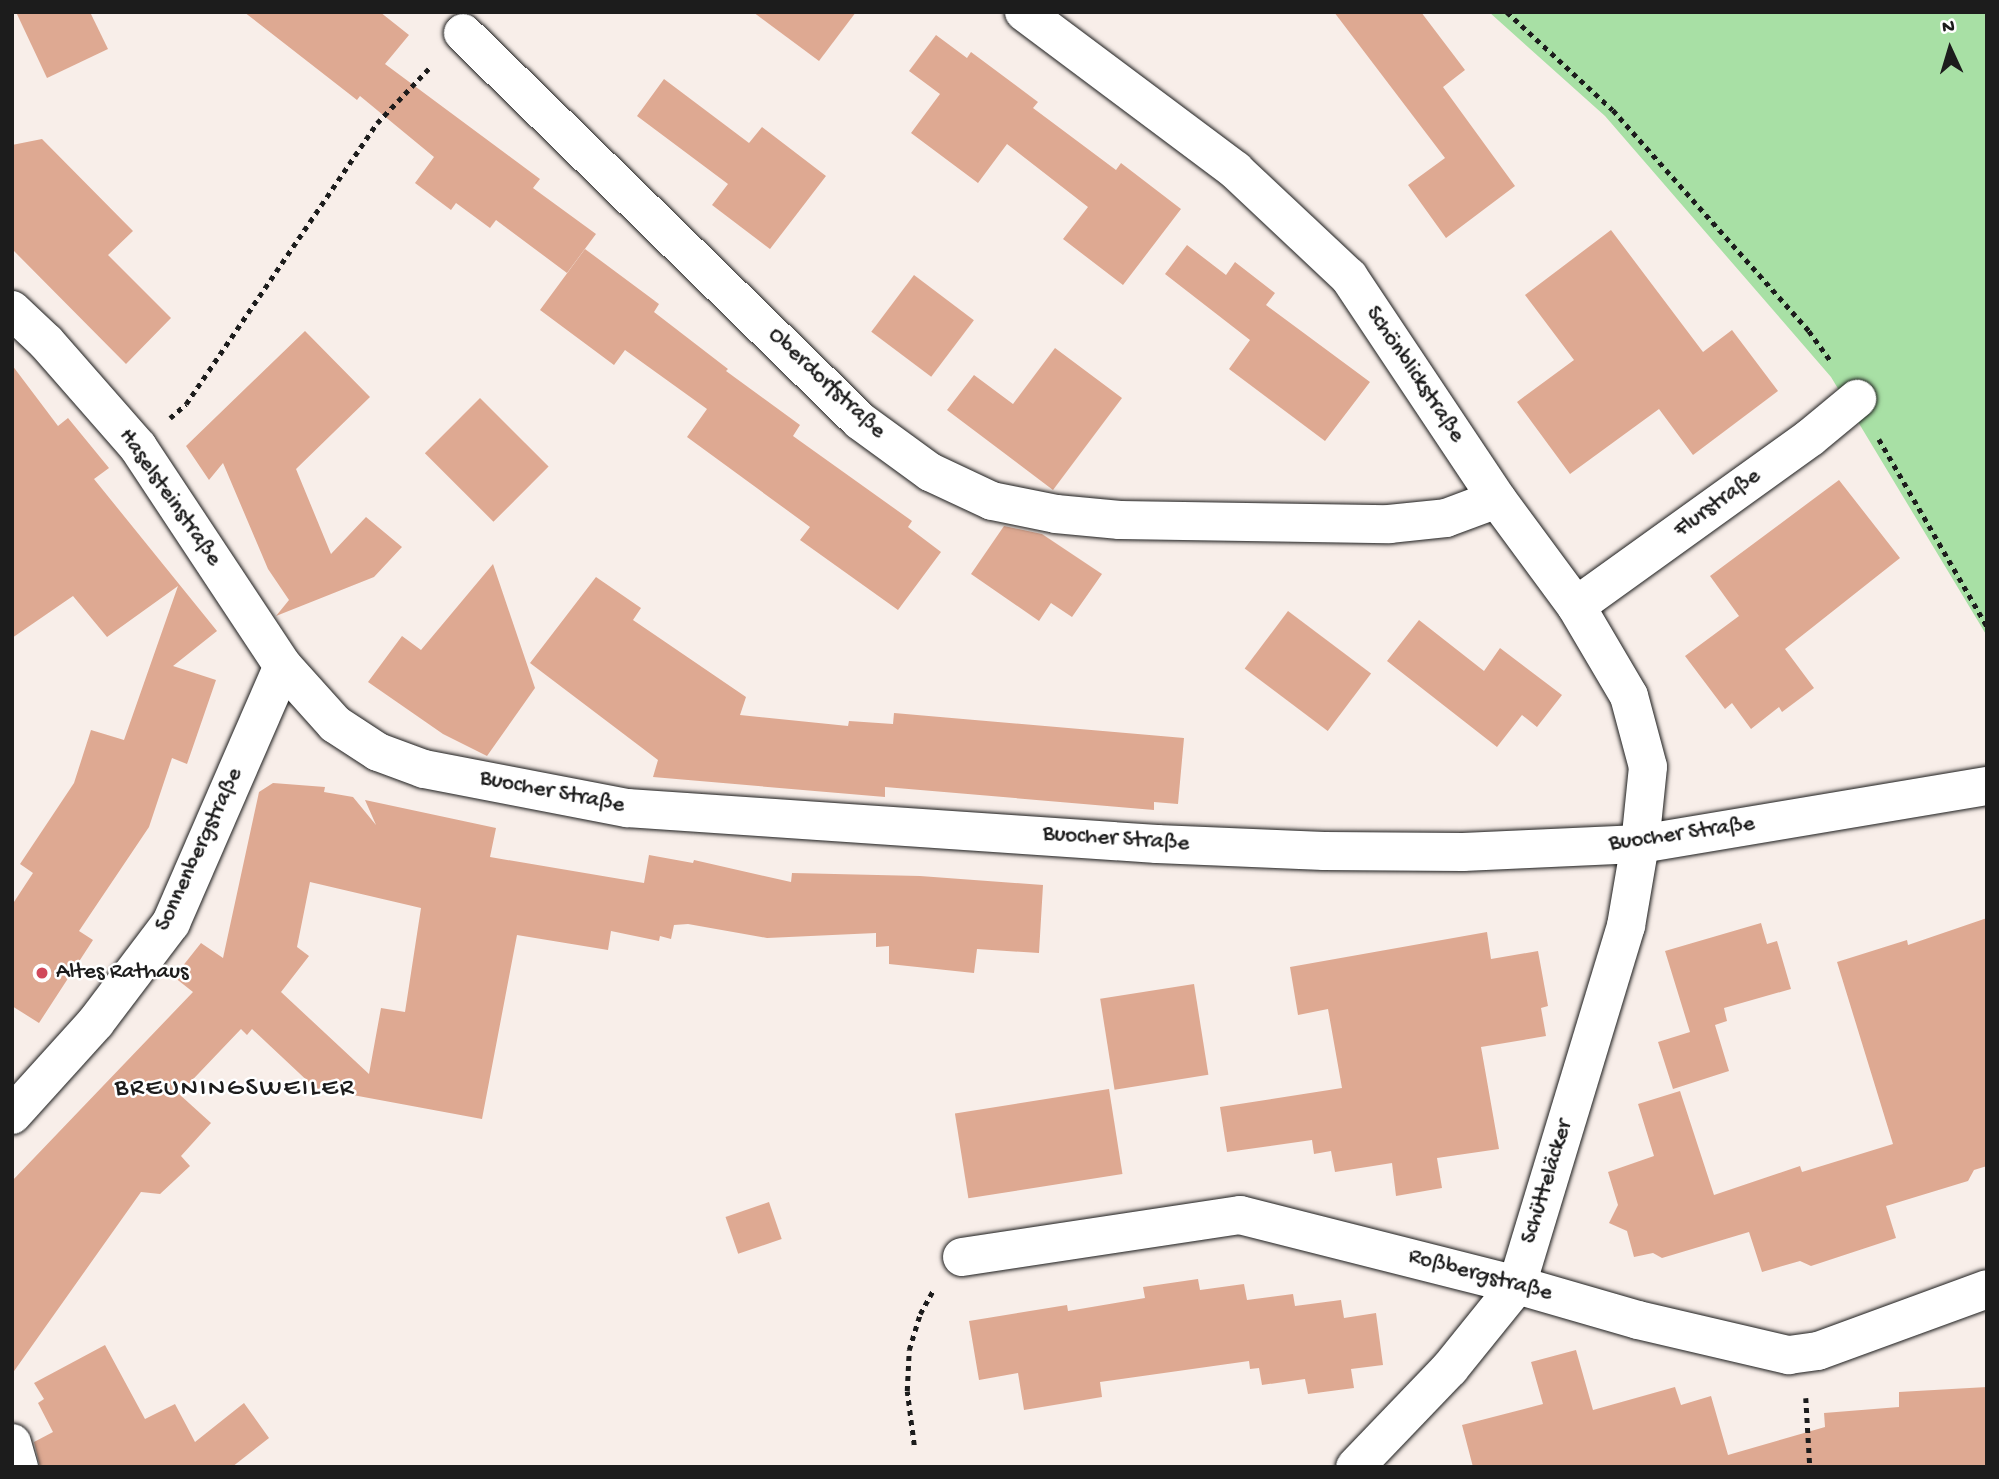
<!DOCTYPE html>
<html>
<head>
<meta charset="utf-8">
<style>
  body { margin:0 }
  #map { position:relative; width:1999px; height:1479px; overflow:hidden; background:#f8eee9; font-family:"Gochi Hand",sans-serif }
  div>[style] { position:absolute }
  .green>* { inset:0; background:#a8e0a5 }
  .building>* { inset:0; background:#dea992; transform-origin:0 0 }
  .path>* { height:4.5px; margin-top:-2.25px; transform-origin:0; background:repeating-linear-gradient(90deg,#1c1c1c 0 5px,transparent 0 10px) }
  .roads { filter:drop-shadow(0 0 2px #1c1c1c) drop-shadow(0 0 2px #1c1c1c) }
  .street>* { height:38px; margin:-19px; padding:0 19px; transform-origin:19px; border-radius:19px; background:#fff }
  .secondary>* { height:38px; margin:-19px; padding:0 19px; transform-origin:19px; border-radius:19px; background:#fff }
  .dots>* { width:19px; height:19px; translate:-50% -50%; box-sizing:border-box; border:4px solid #fff; border-radius:50% }
  span { translate:-50% -50%; white-space:nowrap; text-align:center; line-height:1.15; -webkit-text-stroke:5px #fff; paint-order:stroke }
  .street-label { font-size:23px; color:#1c1c1c }
  .poi-label { font-size:23px; color:#1c1c1c }
  .left { translate:0 -50%; text-align:left }
  .quarter-label { font-size:26px; color:#1c1c1c; letter-spacing:2px }
  .frame { position:absolute; inset:0; border:14px solid #1c1c1c; pointer-events:none }
  .north { position:absolute; left:1915px; top:14px; width:70px; height:70px; -webkit-text-stroke:5px #fff; paint-order:stroke; rotate:356deg; font-size:19px; font-weight:700; line-height:28px; text-align:center; color:#1c1c1c }
  .north::after { content:''; display:block; margin:auto; width:24px; height:32px; background:#1c1c1c; clip-path:polygon(50% 0,100% 100%,50% 72%,0 100%) }
</style>
</head>
<body>
<div id="map">
  <div class="green">
    <div style="clip-path:polygon(1489px 12px,1987px 12px,1987px 636px,1831px 377px,1605px 116px)"></div>
  </div>
  <div class="building">
    <div style="clip-path:polygon(16px 12px,90px 12px,108px 49px,47px 78px)"></div>
    <div style="clip-path:polygon(244px 12px,380px 12px,409px 35px,385px 64px,540px 179px,533px 188px,596px 234px,567px 273px,496px 220px,490px 228px,456px 203px,451px 210px,415px 183px,434px 157px,360px 96px,357px 100px)"></div>
    <div style="clip-path:polygon(753px 12px,856px 12px,819px 61px)"></div>
    <div style="clip-path:polygon(1334px 12px,1421px 12px,1465px 70px,1443px 87px,1515px 186px,1446px 238px,1408px 185px,1445px 158px)"></div>
    <div style="clip-path:polygon(936px 35px,967px 58px,971px 52px,1038px 102px,1033px 108px,1116px 170px,1121px 163px,1181px 209px,1123px 285px,1063px 239px,1088px 207px,1007px 144px,978px 183px,911px 133px,940px 94px,909px 71px)"></div>
    <div style="clip-path:polygon(664px 79px,749px 143px,762px 127px,826px 176px,770px 249px,712px 205px,728px 184px,637px 116px)"></div>
    <div style="clip-path:polygon(42px 139px,133px 231px,108px 255px,171px 318px,126px 364px,12px 249px,12px 145px)"></div>
    <div style="clip-path:polygon(1611px 230px,1703px 352px,1732px 330px,1778px 391px,1693px 455px,1659px 409px,1570px 474px,1517px 402px,1574px 360px,1525px 295px)"></div>
    <div style="clip-path:polygon(1187px 245px,1226px 275px,1235px 262px,1275px 293px,1266px 305px,1370px 382px,1325px 441px,1229px 369px,1250px 340px,1165px 274px)"></div>
    <div style="clip-path:polygon(585px 249px,659px 304px,654px 312px,728px 369px,726px 371px,800px 425px,793px 436px,912px 521px,908px 527px,941px 552px,898px 610px,800px 540px,810px 527px,687px 437px,707px 409px,625px 350px,614px 365px,540px 310px)"></div>
    <div style="left:914px;top:275px;width:75px;height:71px;rotate:37deg"></div>
    <div style="clip-path:polygon(305px 331px,370px 397px,296px 469px,331px 554px,366px 517px,402px 547px,374px 577px,276px 616px,289px 600px,268px 569px,223px 463px,209px 480px,186px 446px)"></div>
    <div style="clip-path:polygon(1055px 348px,1122px 398px,1053px 490px,947px 410px,974px 375px,1013px 404px)"></div>
    <div style="clip-path:polygon(12px 365px,58px 426px,68px 418px,109px 468px,94px 479px,217px 631px,173px 666px,216px 680px,187px 764px,172px 758px,149px 827px,79px 931px,93px 940px,39px 1023px,12px 1006px,12px 905px,33px 873px,20px 864px,74px 783px,91px 730px,124px 740px,178px 586px,107px 637px,73px 596px,12px 638px)"></div>
    <div style="left:480px;top:398px;width:97px;height:78px;rotate:45deg"></div>
    <div style="clip-path:polygon(1839px 480px,1900px 558px,1785px 649px,1814px 688px,1782px 712px,1779px 707px,1751px 729px,1732px 703px,1725px 709px,1685px 656px,1739px 616px,1710px 576px)"></div>
    <div style="clip-path:polygon(1004px 526px,1042px 534px,1102px 574px,1072px 617px,1051px 603px,1039px 621px,971px 574px)"></div>
    <div style="clip-path:polygon(493px 564px,535px 688px,487px 756px,443px 734px,368px 682px,402px 636px,421px 650px)"></div>
    <div style="clip-path:polygon(596px 577px,641px 608px,633px 620px,746px 697px,740px 715px,848px 726px,849px 721px,893px 724px,894px 713px,1184px 738px,1178px 804px,1154px 802px,1154px 810px,885px 787px,885px 797px,653px 777px,658px 760px,530px 663px)"></div>
    <div style="left:1288px;top:611px;width:104px;height:72px;rotate:37deg"></div>
    <div style="clip-path:polygon(1419px 620px,1484px 671px,1500px 648px,1562px 695px,1537px 727px,1522px 715px,1497px 747px,1387px 661px)"></div>
    <div style="clip-path:polygon(evenodd,273px 783px,325px 787px,324px 792px,353px 797px,376px 825px,365px 800px,496px 828px,490px 857px,644px 883px,649px 855px,693px 863px,694px 860px,791px 882px,792px 873px,920px 876px,1043px 885px,1039px 953px,977px 949px,974px 973px,889px 964px,889px 946px,876px 947px,876px 933px,767px 938px,688px 924px,674px 925px,671px 939px,660px 936px,659px 941px,611px 931px,608px 950px,517px 935px,482px 1119px,315px 1088px,252px 1029px,247px 1035px,241px 1029px,179px 1094px,211px 1123px,181px 1156px,190px 1166px,160px 1194px,141px 1192px,12px 1374px,12px 1181px,193px 992px,174px 977px,201px 943px,223px 958px,259px 792px,273px 783px,310px 882px,421px 908px,405px 1012px,381px 1008px,369px 1074px,281px 992px,309px 956px,297px 947px,310px 882px)"></div>
    <div style="clip-path:polygon(1987px 918px,1987px 1166px,1974px 1170px,1968px 1181px,1886px 1206px,1896px 1238px,1811px 1266px,1800px 1261px,1762px 1272px,1749px 1232px,1662px 1258px,1653px 1253px,1634px 1257px,1627px 1231px,1609px 1223px,1618px 1205px,1608px 1172px,1654px 1156px,1638px 1104px,1680px 1091px,1714px 1195px,1800px 1166px,1802px 1172px,1893px 1144px,1837px 962px,1907px 940px,1908px 945px)"></div>
    <div style="clip-path:polygon(1761px 923px,1767px 944px,1777px 941px,1791px 989px,1724px 1008px,1727px 1021px,1715px 1025px,1729px 1071px,1673px 1089px,1658px 1042px,1690px 1032px,1665px 951px)"></div>
    <div style="clip-path:polygon(1487px 932px,1491px 959px,1538px 951px,1548px 1006px,1541px 1008px,1546px 1036px,1481px 1047px,1499px 1149px,1437px 1158px,1442px 1188px,1396px 1196px,1392px 1163px,1335px 1172px,1331px 1151px,1314px 1154px,1312px 1140px,1227px 1152px,1220px 1107px,1342px 1088px,1328px 1009px,1298px 1015px,1290px 967px)"></div>
    <div style="left:1194px;top:984px;width:92px;height:95px;rotate:81deg"></div>
    <div style="left:1109px;top:1089px;width:86px;height:156px;rotate:81deg"></div>
    <div style="left:769px;top:1202px;width:39px;height:46px;rotate:71deg"></div>
    <div style="clip-path:polygon(1198px 1279px,1200px 1290px,1244px 1284px,1247px 1300px,1293px 1294px,1295px 1306px,1341px 1300px,1344px 1318px,1376px 1313px,1383px 1365px,1351px 1369px,1354px 1388px,1308px 1394px,1305px 1379px,1262px 1385px,1259px 1368px,1250px 1369px,1249px 1361px,1100px 1382px,1102px 1397px,1024px 1410px,1018px 1373px,979px 1380px,969px 1321px,1067px 1305px,1068px 1311px,1145px 1298px,1143px 1287px)"></div>
    <div style="clip-path:polygon(105px 1345px,145px 1419px,175px 1404px,195px 1442px,244px 1403px,269px 1438px,232px 1467px,40px 1467px,34px 1442px,53px 1432px,38px 1403px,44px 1399px,34px 1383px)"></div>
    <div style="clip-path:polygon(1576px 1350px,1593px 1410px,1675px 1387px,1681px 1405px,1711px 1396px,1728px 1455px,1825px 1427px,1824px 1413px,1899px 1407px,1899px 1392px,1987px 1387px,1987px 1467px,1473px 1467px,1462px 1425px,1543px 1404px,1531px 1362px)"></div>
  </div>
  <div class="path">
    <div style="left:1507px;top:12px;width:144px;rotate:42.8deg"></div>
    <div style="left:1613px;top:110px;width:295px;rotate:48.4deg"></div>
    <div style="left:1809px;top:331px;width:39px;rotate:54deg"></div>
    <div style="left:170px;top:418px;width:21px;rotate:-41deg"></div>
    <div style="left:186px;top:404px;width:340px;rotate:-55.8deg"></div>
    <div style="left:377px;top:123px;width:79px;rotate:-46.5deg"></div>
    <div style="left:1879px;top:439px;width:216px;rotate:60deg"></div>
    <div style="left:1806px;top:1398px;width:69px;rotate:86.7deg"></div>
    <div style="left:914px;top:1445px;width:54px;rotate:-97.4deg"></div>
    <div style="left:907px;top:1391px;width:41px;rotate:-87.2deg"></div>
    <div style="left:909px;top:1350px;width:38px;rotate:-73deg"></div>
    <div style="left:920px;top:1314px;width:29px;rotate:-61deg"></div>
  </div>
  <div class="roads">
    <div class="street">
      <div style="left:1024px;top:12px;width:264px;rotate:36.8deg"></div>
      <div style="left:1235px;top:170px;width:156px;rotate:43.2deg"></div>
      <div style="left:1349px;top:277px;width:267px;rotate:56.3deg"></div>
      <div style="left:1497px;top:499px;width:133px;rotate:53.6deg"></div>
      <div style="left:1576px;top:606px;width:104px;rotate:59.5deg"></div>
      <div style="left:1629px;top:696px;width:73px;rotate:75deg"></div>
      <div style="left:1648px;top:767px;width:77px;rotate:95.9deg"></div>
      <div style="left:1640px;top:844px;width:83px;rotate:99.7deg"></div>
      <div style="left:1626px;top:926px;width:375px;rotate:106.9deg"></div>
      <div style="left:1517px;top:1285px;width:107px;rotate:128.9deg"></div>
      <div style="left:1450px;top:1368px;width:137px;rotate:133.8deg"></div>
      <div style="left:463px;top:33px;width:555px;rotate:44.34deg"></div>
      <div style="left:860px;top:421px;width:87px;rotate:36.1deg"></div>
      <div style="left:930px;top:472px;width:68px;rotate:25.1deg"></div>
      <div style="left:992px;top:501px;width:65px;rotate:11.5deg"></div>
      <div style="left:1056px;top:514px;width:64px;rotate:5.4deg"></div>
      <div style="left:1120px;top:520px;width:269px;rotate:0.9deg"></div>
      <div style="left:1389px;top:524px;width:57px;rotate:-6deg"></div>
      <div style="left:1446px;top:518px;width:54px;rotate:-20.4deg"></div>
      <div style="left:1576px;top:606px;width:289px;rotate:-35.7deg"></div>
      <div style="left:1811px;top:437px;width:60px;rotate:-39.6deg"></div>
      <div style="left:12px;top:1115px;width:125px;rotate:-47.9deg"></div>
      <div style="left:96px;top:1022px;width:124px;rotate:-52.9deg"></div>
      <div style="left:171px;top:923px;width:280px;rotate:-66.5deg"></div>
      <div style="left:962px;top:1257px;width:281px;rotate:-8.6deg"></div>
      <div style="left:1240px;top:1215px;width:286px;rotate:14.2deg"></div>
      <div style="left:1517px;top:1285px;width:126px;rotate:16.1deg"></div>
      <div style="left:1638px;top:1320px;width:155px;rotate:13.1deg"></div>
      <div style="left:1789px;top:1355px;width:29px;rotate:-8deg"></div>
      <div style="left:1818px;top:1351px;width:180px;rotate:-20.1deg"></div>
      <div style="left:12px;top:1443px;width:25px;rotate:74deg"></div>
    </div>
    <div class="secondary">
      <div style="left:12px;top:310px;width:47px;rotate:43.3deg"></div>
      <div style="left:46px;top:342px;width:140px;rotate:48.8deg"></div>
      <div style="left:138px;top:447px;width:263px;rotate:56.5deg"></div>
      <div style="left:283px;top:666px;width:78px;rotate:48.1deg"></div>
      <div style="left:335px;top:724px;width:51px;rotate:33.1deg"></div>
      <div style="left:378px;top:752px;width:49px;rotate:20.3deg"></div>
      <div style="left:424px;top:769px;width:207px;rotate:10.9deg"></div>
      <div style="left:627px;top:808px;width:531px;rotate:3.89deg"></div>
      <div style="left:1157px;top:844px;width:167px;rotate:2.4deg"></div>
      <div style="left:1324px;top:851px;width:139px;rotate:0.4deg"></div>
      <div style="left:1463px;top:852px;width:177px;rotate:-2.6deg"></div>
      <div style="left:1640px;top:844px;width:352px;rotate:-9.5deg"></div>
    </div>
  </div>
  <div class="dots">
    <div style="left:42px;top:973px;background:#d1495b"></div>
  </div>
  <div class="street-label">
    <span style="left:1414px;top:375px;rotate:56deg">Schönblickstraße</span>
    <span style="left:826px;top:384px;rotate:43deg">Oberdorfstraße</span>
    <span style="left:169px;top:498px;rotate:55deg">Haselsteinstraße</span>
    <span style="left:1718px;top:504px;rotate:-36deg">Flurstraße</span>
    <span style="left:552px;top:793px;rotate:11deg">Buocher Straße</span>
    <span style="left:1682px;top:835px;rotate:-8deg">Buocher Straße</span>
    <span style="left:1116px;top:840px;rotate:4deg">Buocher Straße</span>
    <span style="left:200px;top:850px;rotate:-65deg">Sonnenbergstraße</span>
    <span style="left:1548px;top:1182px;rotate:-73deg">Schütteläcker</span>
    <span style="left:1480px;top:1276px;rotate:15deg">Roßbergstraße</span>
  </div>
  <div class="poi-label">
    <span class="left" style="left:56px;top:973px">Altes Rathaus</span>
  </div>
  <div class="quarter-label">
    <span style="left:235px;top:1090px">BREUNINGSWEILER</span>
  </div>
  <div class="frame"></div>
  <div class="north">N</div>
</div>
</body>
</html>
